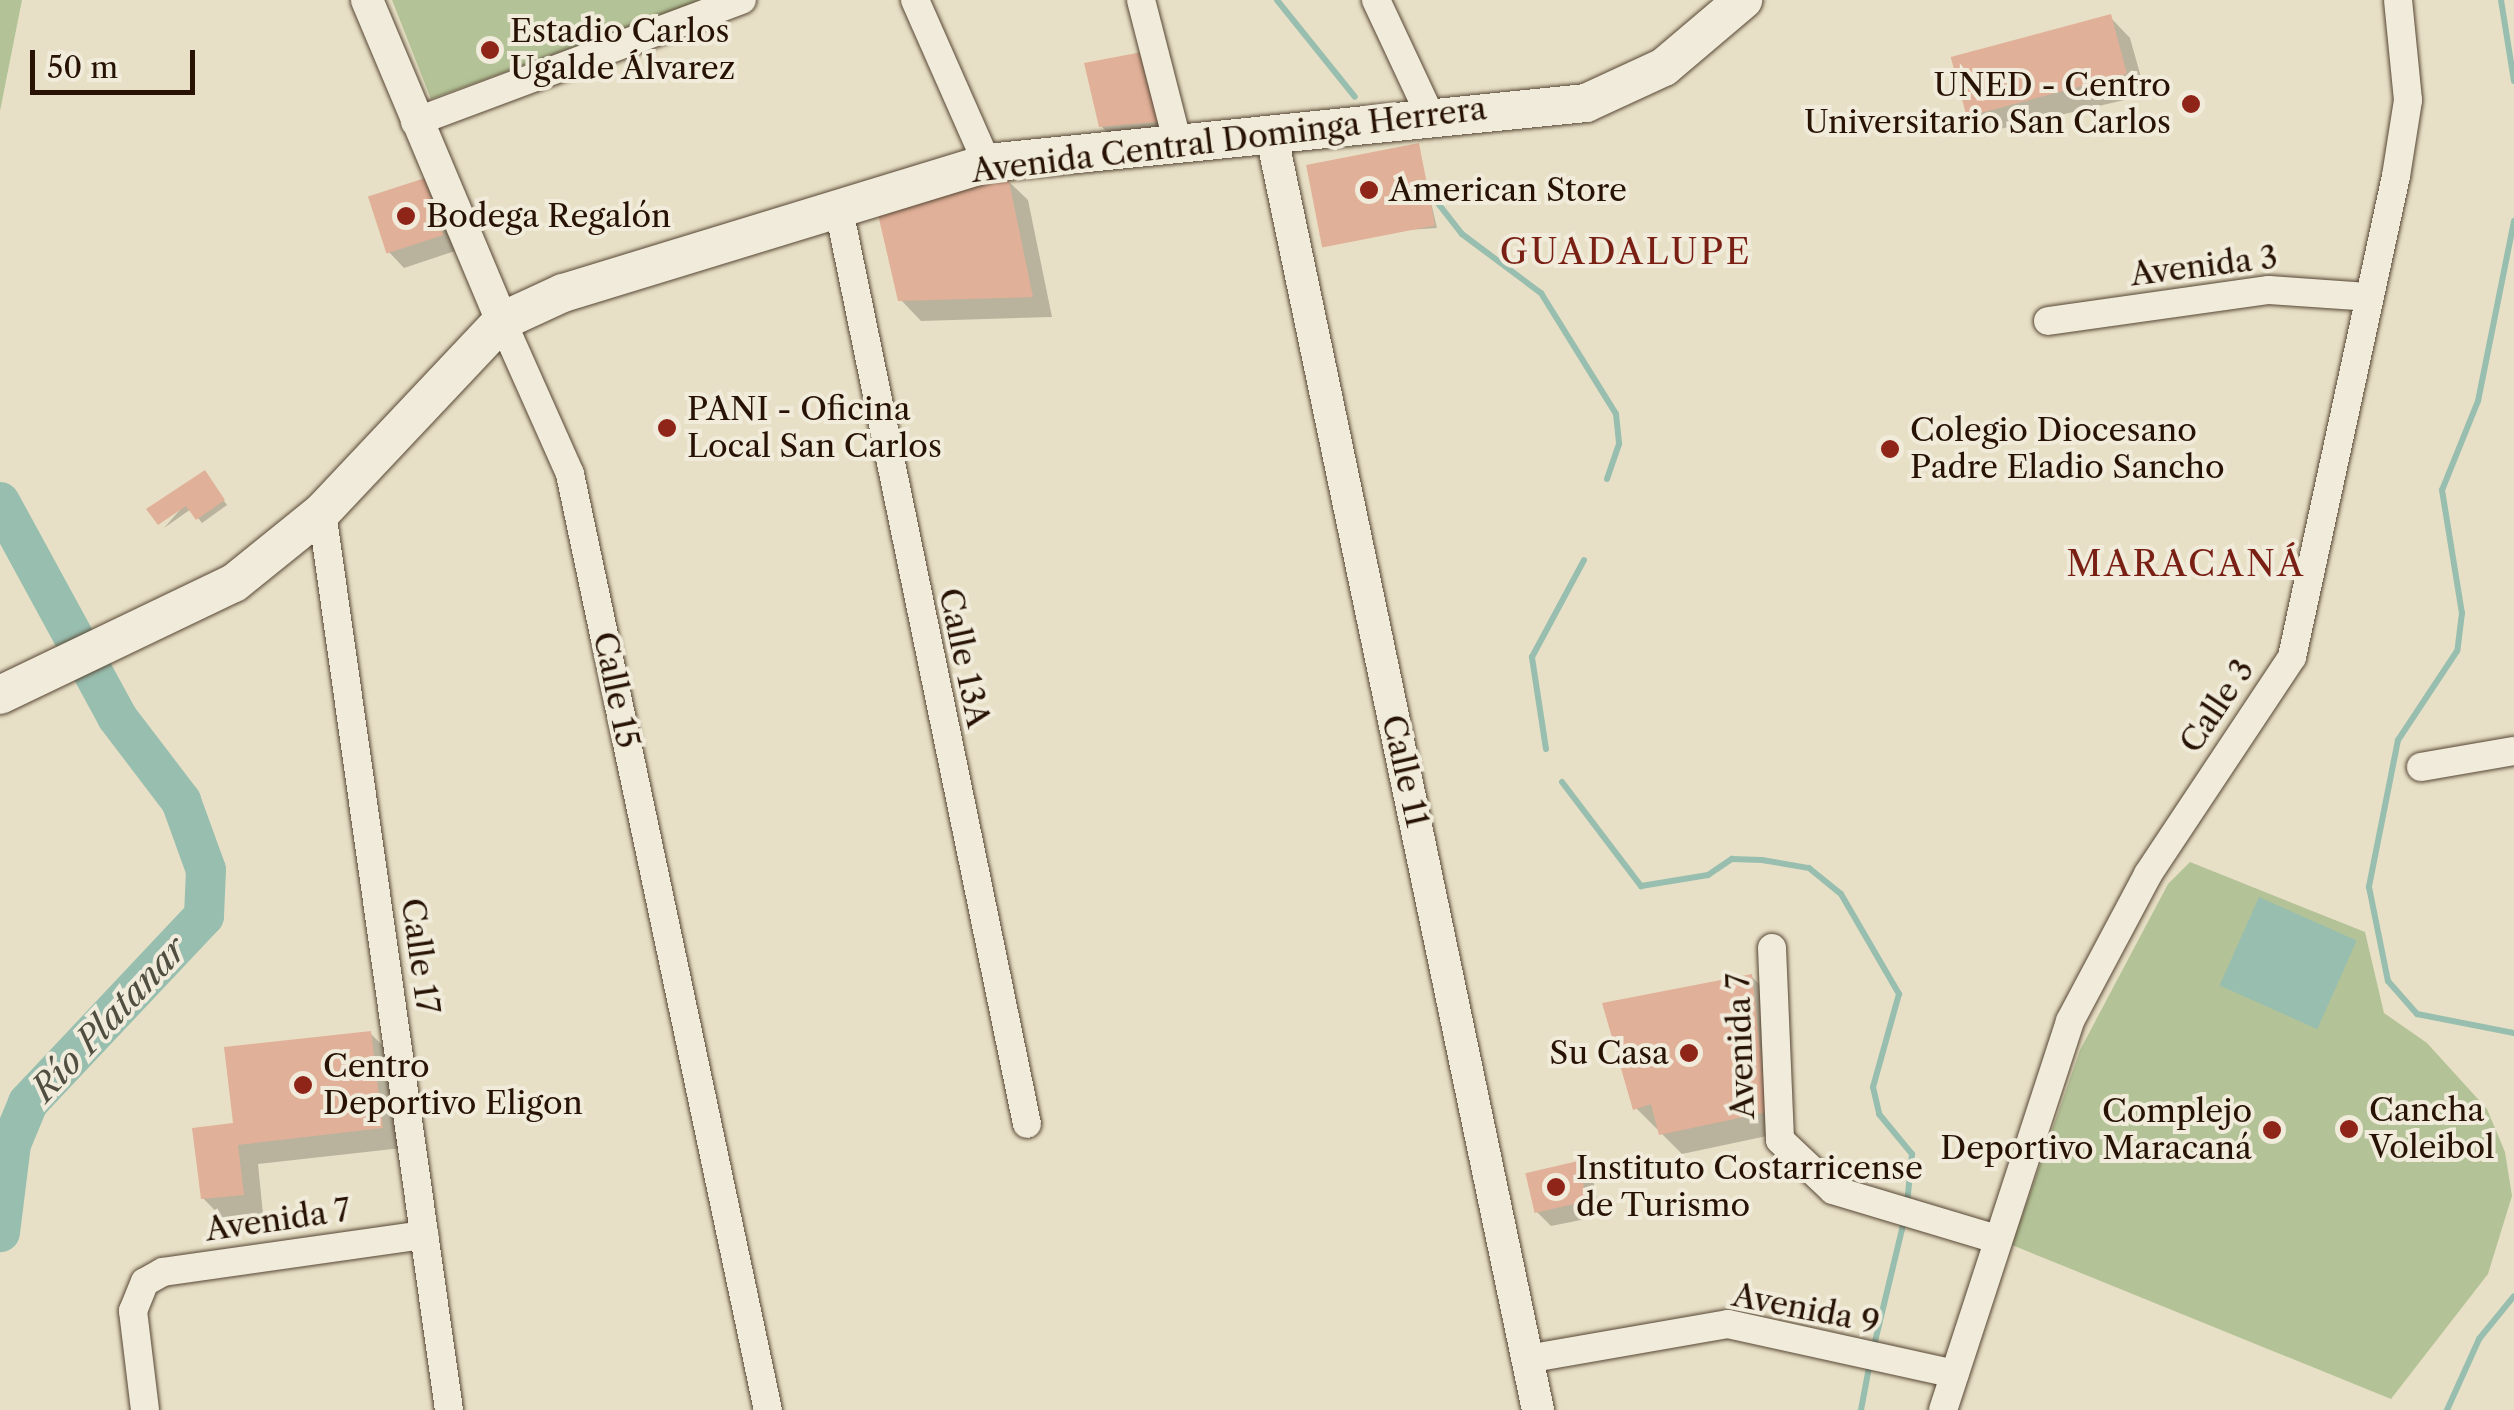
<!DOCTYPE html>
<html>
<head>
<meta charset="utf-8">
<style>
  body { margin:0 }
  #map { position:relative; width:2514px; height:1410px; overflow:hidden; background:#e8e0c6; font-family:"Libre Caslon Text",serif }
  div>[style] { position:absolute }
  .green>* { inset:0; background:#b4c397 }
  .water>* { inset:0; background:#98beaf; transform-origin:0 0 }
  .shadow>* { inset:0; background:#0003 }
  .stream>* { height:6px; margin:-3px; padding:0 3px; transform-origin:3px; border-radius:3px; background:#98beaf }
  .river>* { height:40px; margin:-20px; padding:0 20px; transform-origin:20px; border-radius:20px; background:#98beaf }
  .building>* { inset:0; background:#e1b098; transform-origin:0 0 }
  .roads { filter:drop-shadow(0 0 2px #574634) drop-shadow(0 0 2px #574634) }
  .minor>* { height:28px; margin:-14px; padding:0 14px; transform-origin:14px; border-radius:14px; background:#f0ebda }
  .tertiary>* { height:32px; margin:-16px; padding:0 16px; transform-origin:16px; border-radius:16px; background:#f0ebda }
  .secondary>* { height:38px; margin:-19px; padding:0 19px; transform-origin:19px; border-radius:19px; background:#f0ebda }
  .dots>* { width:28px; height:28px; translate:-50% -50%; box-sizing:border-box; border:5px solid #f0ebda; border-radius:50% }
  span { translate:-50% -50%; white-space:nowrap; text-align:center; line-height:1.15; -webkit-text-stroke:8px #f0ebda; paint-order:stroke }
  .poi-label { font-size:32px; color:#271204 }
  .left { translate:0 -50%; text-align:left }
  .right { translate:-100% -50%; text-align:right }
  .street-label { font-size:32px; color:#271204 }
  .neighbourhood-label { font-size:35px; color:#7a1f14; letter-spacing:2.5px }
  .water-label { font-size:35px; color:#4f4e40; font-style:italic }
  .scale { position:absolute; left:30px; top:50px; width:165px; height:45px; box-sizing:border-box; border:5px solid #271204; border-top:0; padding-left:12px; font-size:30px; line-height:35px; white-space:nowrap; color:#271204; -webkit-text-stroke:8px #f0ebda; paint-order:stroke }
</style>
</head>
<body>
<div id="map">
  <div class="green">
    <div style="clip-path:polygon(0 0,22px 0,0 111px)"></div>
    <div style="clip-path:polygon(392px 0,704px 0,431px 99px)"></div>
    <div style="clip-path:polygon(2190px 862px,2365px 932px,2384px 1013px,2427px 1043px,2487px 1109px,2505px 1152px,2512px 1196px,2488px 1274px,2391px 1399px,2012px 1245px,2080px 1050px,2168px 884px)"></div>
  </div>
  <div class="water">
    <div style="left:2259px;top:897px;width:107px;height:97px;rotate:24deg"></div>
  </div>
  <div class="shadow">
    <div style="clip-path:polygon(2110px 17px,2130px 38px,2146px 95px,1987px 132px,1967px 112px)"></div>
    <div style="clip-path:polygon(1141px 55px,1172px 137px,1116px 141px,1101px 126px)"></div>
    <div style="clip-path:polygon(1418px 146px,1437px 228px,1319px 236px)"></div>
    <div style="clip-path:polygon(1007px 180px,1028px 200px,1052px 317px,921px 321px,901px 300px)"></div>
    <div style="clip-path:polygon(425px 181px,440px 196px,458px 250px,404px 268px,389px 252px)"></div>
    <div style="clip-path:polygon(208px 478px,227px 505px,202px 523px,191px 509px,164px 528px)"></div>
    <div style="clip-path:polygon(1752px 977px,1772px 997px,1786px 1132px,1682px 1154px,1636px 1108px)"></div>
    <div style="clip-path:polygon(370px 1033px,391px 1054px,402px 1148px,258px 1164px,263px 1214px,223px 1219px,203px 1198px,236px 1126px)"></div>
    <div style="clip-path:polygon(1577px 1164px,1593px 1179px,1601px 1216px,1551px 1226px,1536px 1211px)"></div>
  </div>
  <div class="stream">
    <div style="left:1277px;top:0;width:124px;rotate:51.2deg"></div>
    <div style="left:2501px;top:0;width:82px;rotate:80.9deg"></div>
    <div style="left:1426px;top:188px;width:58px;rotate:52deg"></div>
    <div style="left:1462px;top:234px;width:99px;rotate:36.8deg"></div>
    <div style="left:1541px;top:293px;width:142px;rotate:58.2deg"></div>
    <div style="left:1616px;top:414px;width:30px;rotate:84deg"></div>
    <div style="left:1619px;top:444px;width:37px;rotate:109deg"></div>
    <div style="left:2514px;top:221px;width:184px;rotate:101.3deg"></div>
    <div style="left:2478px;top:401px;width:96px;rotate:112deg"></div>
    <div style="left:2442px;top:490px;width:125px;rotate:80.8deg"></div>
    <div style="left:2462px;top:613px;width:38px;rotate:97deg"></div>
    <div style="left:2457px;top:651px;width:107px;rotate:123.5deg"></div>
    <div style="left:2398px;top:740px;width:150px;rotate:101.2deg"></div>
    <div style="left:2369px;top:887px;width:96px;rotate:78.6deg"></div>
    <div style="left:2388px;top:981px;width:44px;rotate:48.7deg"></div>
    <div style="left:2417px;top:1014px;width:99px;rotate:11.1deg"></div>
    <div style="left:1546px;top:749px;width:93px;rotate:-98.7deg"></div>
    <div style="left:1532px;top:657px;width:110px;rotate:-61.8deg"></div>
    <div style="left:1562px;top:782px;width:131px;rotate:52.8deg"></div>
    <div style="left:1641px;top:886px;width:68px;rotate:-9.3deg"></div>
    <div style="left:1708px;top:875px;width:29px;rotate:-34deg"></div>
    <div style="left:1732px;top:859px;width:30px;rotate:2deg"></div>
    <div style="left:1762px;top:860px;width:48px;rotate:9.7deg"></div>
    <div style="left:1809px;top:868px;width:41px;rotate:39.1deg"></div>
    <div style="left:1841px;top:894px;width:116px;rotate:59.9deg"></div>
    <div style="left:1899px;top:994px;width:97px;rotate:105.6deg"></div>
    <div style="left:1873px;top:1087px;width:28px;rotate:77deg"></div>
    <div style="left:1879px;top:1114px;width:52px;rotate:50.5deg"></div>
    <div style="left:1912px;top:1154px;width:50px;rotate:95.7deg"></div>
    <div style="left:1873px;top:1350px;width:133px;rotate:-76.5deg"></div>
    <div style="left:1861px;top:1410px;width:49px;rotate:-79.4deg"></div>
    <div style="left:2447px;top:1410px;width:78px;rotate:-65.7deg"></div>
    <div style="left:2479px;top:1339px;width:55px;rotate:-50.9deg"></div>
  </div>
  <div class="river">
    <div style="left:0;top:502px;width:245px;rotate:61.4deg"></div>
    <div style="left:117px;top:717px;width:106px;rotate:52.7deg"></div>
    <div style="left:181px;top:801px;width:73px;rotate:70.1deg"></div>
    <div style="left:206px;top:870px;width:46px;rotate:92.5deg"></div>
    <div style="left:204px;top:916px;width:257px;rotate:133.3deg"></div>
    <div style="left:28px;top:1103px;width:44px;rotate:112.5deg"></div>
    <div style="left:11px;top:1144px;width:89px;rotate:97.1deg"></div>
  </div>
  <div class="building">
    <div style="left:2111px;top:14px;width:62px;height:166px;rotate:75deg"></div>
    <div style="clip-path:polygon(1142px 52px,1158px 122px,1099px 127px,1084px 63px)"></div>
    <div style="left:1419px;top:143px;width:84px;height:115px;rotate:79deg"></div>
    <div style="clip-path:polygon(1008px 177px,1033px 297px,898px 301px,877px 210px)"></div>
    <div style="left:425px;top:178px;width:60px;height:60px;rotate:72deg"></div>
    <div style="clip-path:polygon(205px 470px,225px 500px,196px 520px,186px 506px,158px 525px,146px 509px)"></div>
    <div style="clip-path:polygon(1752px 974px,1767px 1112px,1659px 1135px,1651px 1104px,1633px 1110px,1602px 1003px)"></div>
    <div style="clip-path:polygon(371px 1031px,383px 1128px,238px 1145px,244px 1195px,201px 1199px,192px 1128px,233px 1123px,224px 1047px)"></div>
    <div style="left:1578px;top:1161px;width:41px;height:54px;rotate:77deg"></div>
  </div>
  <div class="roads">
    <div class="minor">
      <div style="left:915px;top:0;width:178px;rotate:66.2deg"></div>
      <div style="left:1141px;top:0;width:145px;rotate:75.6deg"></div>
      <div style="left:1376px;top:0;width:125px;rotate:64.9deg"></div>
      <div style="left:415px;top:122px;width:349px;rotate:-20.5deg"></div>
      <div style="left:838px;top:205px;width:938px;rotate:78.38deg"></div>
      <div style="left:502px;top:321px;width:167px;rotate:66deg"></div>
      <div style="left:570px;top:474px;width:957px;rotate:78.06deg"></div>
      <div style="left:2048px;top:321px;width:223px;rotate:-8deg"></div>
      <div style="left:2269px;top:290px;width:99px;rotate:4deg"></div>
      <div style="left:322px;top:512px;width:907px;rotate:81.95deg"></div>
      <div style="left:2421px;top:767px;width:94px;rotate:-9.8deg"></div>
      <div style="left:1772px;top:948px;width:192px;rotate:87.6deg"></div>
      <div style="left:1780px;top:1140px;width:73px;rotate:43.3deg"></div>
      <div style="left:1833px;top:1190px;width:167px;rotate:16.7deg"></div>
      <div style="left:1527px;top:1359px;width:204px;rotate:-9.9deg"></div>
      <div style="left:1728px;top:1324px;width:232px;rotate:12.4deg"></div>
      <div style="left:145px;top:1410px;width:100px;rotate:-96.9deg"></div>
      <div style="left:133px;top:1311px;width:31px;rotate:-68deg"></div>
      <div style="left:145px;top:1282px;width:21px;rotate:-29deg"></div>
      <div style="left:163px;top:1272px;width:264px;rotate:-8.1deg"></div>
      <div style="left:1943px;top:1410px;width:409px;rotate:-71.9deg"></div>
      <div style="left:2070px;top:1021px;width:166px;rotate:-62deg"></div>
      <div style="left:2148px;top:874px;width:260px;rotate:-56.4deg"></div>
      <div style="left:2292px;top:657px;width:492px;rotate:-77.8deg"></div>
      <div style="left:2396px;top:176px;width:77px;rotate:-81deg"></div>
      <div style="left:2408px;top:100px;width:100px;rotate:-95.7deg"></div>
    </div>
    <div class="tertiary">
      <div style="left:367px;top:0;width:348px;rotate:67.2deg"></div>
      <div style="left:1271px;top:132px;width:1306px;rotate:78.2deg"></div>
    </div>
    <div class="secondary">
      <div style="left:0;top:695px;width:259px;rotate:-25.6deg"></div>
      <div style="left:234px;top:583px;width:113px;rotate:-38.9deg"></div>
      <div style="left:322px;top:512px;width:262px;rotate:-46.7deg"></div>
      <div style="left:502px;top:321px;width:67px;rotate:-24.7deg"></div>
      <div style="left:563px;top:293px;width:443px;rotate:-17deg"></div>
      <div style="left:987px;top:163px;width:602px;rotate:-5.72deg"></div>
      <div style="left:1586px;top:103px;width:86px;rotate:-24.8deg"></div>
      <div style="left:1664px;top:67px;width:104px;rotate:-40.3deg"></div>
    </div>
  </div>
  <div class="dots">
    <div style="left:490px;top:50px;background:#8f2418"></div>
    <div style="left:2191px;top:104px;background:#8f2418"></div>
    <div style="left:1369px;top:190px;background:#8f2418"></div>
    <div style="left:406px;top:216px;background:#8f2418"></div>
    <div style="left:667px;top:428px;background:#8f2418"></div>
    <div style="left:1890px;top:449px;background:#8f2418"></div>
    <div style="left:1689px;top:1053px;background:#8f2418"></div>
    <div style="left:303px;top:1085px;background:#8f2418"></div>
    <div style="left:2349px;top:1129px;background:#8f2418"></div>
    <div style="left:2272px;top:1130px;background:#8f2418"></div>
    <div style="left:1556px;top:1187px;background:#8f2418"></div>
  </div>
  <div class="poi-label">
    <span class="left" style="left:510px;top:50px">Estadio Carlos<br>Ugalde Álvarez</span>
    <span class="right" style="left:2171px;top:104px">UNED - Centro<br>Universitario San Carlos</span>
    <span class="left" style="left:1389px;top:190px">American Store</span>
    <span class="left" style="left:426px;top:216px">Bodega Regalón</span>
    <span class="left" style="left:687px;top:428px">PANI - Oficina<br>Local San Carlos</span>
    <span class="left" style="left:1910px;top:449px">Colegio Diocesano<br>Padre Eladio Sancho</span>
    <span class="right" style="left:1669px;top:1053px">Su Casa</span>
    <span class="left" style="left:323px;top:1085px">Centro<br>Deportivo Eligon</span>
    <span class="left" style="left:2369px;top:1129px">Cancha<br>Voleibol</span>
    <span class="right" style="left:2252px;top:1130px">Complejo<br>Deportivo Maracaná</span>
    <span class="left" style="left:1576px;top:1187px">Instituto Costarricense<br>de Turismo</span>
  </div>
  <div class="street-label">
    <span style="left:1229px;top:140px;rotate:-7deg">Avenida Central Dominga Herrera</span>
    <span style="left:2204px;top:266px;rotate:-7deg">Avenida 3</span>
    <span style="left:964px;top:658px;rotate:78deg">Calle 13A</span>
    <span style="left:616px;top:690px;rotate:78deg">Calle 15</span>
    <span style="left:2217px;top:706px;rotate:-56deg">Calle 3</span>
    <span style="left:1405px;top:771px;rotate:77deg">Calle 11</span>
    <span style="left:420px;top:956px;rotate:82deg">Calle 17</span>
    <span style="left:1741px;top:1046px;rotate:-92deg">Avenida 7</span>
    <span style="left:278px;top:1220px;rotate:-8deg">Avenida 7</span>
    <span style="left:1806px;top:1309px;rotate:11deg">Avenida 9</span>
  </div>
  <div class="neighbourhood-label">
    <span style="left:1626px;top:252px">GUADALUPE</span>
    <span style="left:2186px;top:564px">MARACANÁ</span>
  </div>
  <div class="water-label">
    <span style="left:109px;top:1019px;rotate:-47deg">Río Platanar</span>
  </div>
  <div class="scale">50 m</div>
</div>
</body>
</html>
